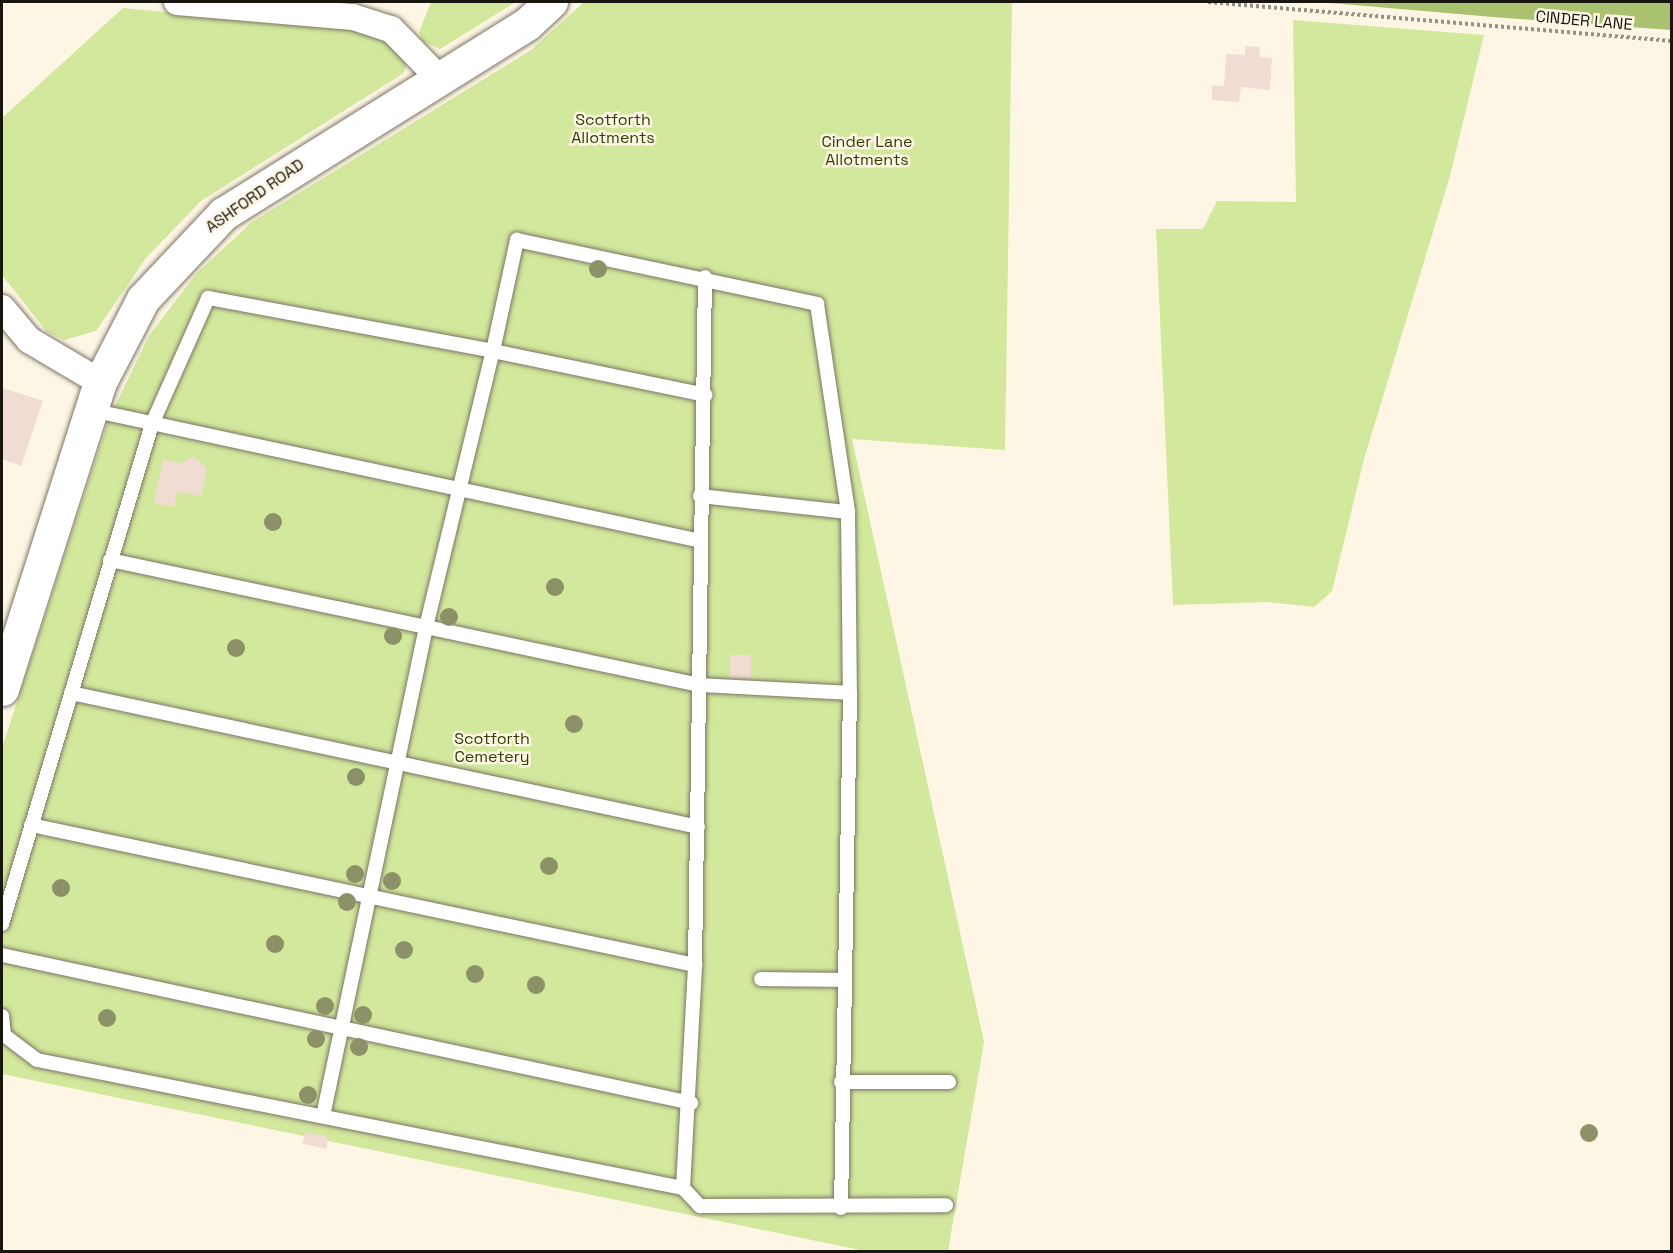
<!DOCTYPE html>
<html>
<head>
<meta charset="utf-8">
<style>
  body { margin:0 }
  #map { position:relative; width:1673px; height:1253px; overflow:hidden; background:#fef6e4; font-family:"Space Grotesk",sans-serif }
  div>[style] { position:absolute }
  .green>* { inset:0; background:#d2e89c }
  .forest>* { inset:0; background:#aac16f }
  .building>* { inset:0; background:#f0dcd3; transform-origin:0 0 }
  .path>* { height:4px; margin-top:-2px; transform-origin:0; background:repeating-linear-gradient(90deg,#969083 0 3px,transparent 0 6px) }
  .roads { filter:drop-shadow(0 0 2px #7c7565) drop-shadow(0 0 2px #7c7565) }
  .lane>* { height:14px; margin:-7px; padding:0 7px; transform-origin:7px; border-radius:7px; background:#fff }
  .street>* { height:26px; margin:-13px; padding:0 13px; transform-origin:13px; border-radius:13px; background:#fff }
  .secondary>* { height:33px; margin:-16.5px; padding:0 16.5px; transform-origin:16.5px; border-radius:16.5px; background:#fff }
  .trees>* { width:18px; height:18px; margin:-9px; border-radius:50%; background:#8d9167 }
  span { translate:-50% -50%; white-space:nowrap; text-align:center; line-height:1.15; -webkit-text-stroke:5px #fef6e4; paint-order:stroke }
  .street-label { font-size:16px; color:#191610 }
  .park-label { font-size:16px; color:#313e00 }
  .frame { position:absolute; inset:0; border:3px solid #191610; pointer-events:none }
</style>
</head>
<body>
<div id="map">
  <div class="green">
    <div style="clip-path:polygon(431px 2px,516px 2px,440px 49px,422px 41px,419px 32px)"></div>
    <div style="clip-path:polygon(584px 2px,1012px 2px,1005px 450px,852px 439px,984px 1042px,948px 1251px,865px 1251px,2px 1074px,2px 748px,110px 416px,150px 334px,197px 273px,252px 222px,531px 50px)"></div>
    <div style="clip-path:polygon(123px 8px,380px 32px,405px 57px,406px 66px,404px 73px,201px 201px,146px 258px,96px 331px,64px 340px,47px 332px,2px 275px,2px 118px)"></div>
    <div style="clip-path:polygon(1293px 20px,1484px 35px,1450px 176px,1364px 459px,1332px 591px,1314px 607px,1267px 602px,1173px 605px,1156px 229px,1203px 229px,1217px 201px,1296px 202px)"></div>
  </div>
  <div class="forest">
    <div style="clip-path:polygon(1319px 2px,1671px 2px,1671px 30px,1493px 17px)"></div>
  </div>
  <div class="building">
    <div style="clip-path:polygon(1245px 46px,1260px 47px,1259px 57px,1272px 58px,1270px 90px,1241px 87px,1239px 102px,1212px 100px,1212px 85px,1224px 86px,1226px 54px,1245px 55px)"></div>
    <div style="clip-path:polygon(3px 388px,43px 401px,21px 466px,2px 459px)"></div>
    <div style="clip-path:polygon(193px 456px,207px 468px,201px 496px,177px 492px,174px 507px,154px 503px,163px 460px,182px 463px)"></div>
    <div style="left:730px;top:655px;width:21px;height:27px"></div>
    <div style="left:305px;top:1132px;width:24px;height:12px;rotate:12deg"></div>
  </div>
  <div class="path">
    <div style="left:1208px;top:2px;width:466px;rotate:4.8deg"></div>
  </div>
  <div class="roads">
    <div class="lane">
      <div style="left:91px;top:410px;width:624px;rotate:12.12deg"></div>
      <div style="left:700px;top:496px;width:149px;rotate:6.2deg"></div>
      <div style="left:110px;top:560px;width:602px;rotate:11.98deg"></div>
      <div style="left:699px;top:685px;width:151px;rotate:3deg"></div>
      <div style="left:71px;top:693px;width:641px;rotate:12.06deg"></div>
      <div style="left:31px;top:825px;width:679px;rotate:11.91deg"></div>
      <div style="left:2px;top:924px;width:522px;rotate:-73.3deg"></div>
      <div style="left:152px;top:424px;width:138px;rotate:-66deg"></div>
      <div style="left:208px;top:298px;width:290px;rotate:10.5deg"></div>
      <div style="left:493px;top:351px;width:114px;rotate:-77.8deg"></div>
      <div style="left:517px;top:240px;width:307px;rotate:12deg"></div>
      <div style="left:817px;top:304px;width:210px;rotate:81.5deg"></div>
      <div style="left:848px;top:512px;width:181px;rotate:89.4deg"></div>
      <div style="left:850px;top:693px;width:515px;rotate:91deg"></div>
      <div style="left:2px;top:955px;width:705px;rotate:12.12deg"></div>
      <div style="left:761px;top:979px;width:82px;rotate:0.7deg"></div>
      <div style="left:2px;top:1016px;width:19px;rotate:84deg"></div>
      <div style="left:4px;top:1035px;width:41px;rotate:37.1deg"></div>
      <div style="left:37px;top:1060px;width:659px;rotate:11.21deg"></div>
      <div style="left:683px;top:1188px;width:25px;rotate:47deg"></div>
      <div style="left:700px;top:1206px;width:246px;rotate:-0.2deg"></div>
      <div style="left:841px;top:1082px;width:108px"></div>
      <div style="left:323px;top:1116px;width:500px;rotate:-78.1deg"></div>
      <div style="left:426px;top:627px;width:284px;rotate:-76.4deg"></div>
      <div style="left:493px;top:351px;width:217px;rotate:11.7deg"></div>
      <div style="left:683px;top:1188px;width:223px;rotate:-86.9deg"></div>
      <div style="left:695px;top:965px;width:688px;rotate:-89.17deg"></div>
    </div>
    <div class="street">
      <div style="left:177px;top:2px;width:177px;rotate:4.9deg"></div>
      <div style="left:353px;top:17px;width:40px;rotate:18deg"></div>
      <div style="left:391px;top:29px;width:70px;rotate:45.6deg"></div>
      <div style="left:2px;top:308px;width:42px;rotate:49.8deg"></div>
      <div style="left:29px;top:340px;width:82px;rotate:30.6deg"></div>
    </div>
    <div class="secondary">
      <div style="left:2px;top:689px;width:322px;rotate:-72.3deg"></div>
      <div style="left:100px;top:382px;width:93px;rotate:-62.6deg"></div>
      <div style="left:143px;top:299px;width:117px;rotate:-46.7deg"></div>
      <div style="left:223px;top:214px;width:358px;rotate:-32deg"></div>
      <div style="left:527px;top:24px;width:33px;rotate:-43deg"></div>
    </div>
  </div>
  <div class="trees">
    <div style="left:598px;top:269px"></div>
    <div style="left:273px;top:522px"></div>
    <div style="left:555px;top:587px"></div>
    <div style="left:449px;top:617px"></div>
    <div style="left:393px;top:636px"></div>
    <div style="left:236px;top:648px"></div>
    <div style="left:574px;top:724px"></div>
    <div style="left:356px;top:777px"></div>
    <div style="left:549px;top:866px"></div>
    <div style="left:355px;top:874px"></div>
    <div style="left:392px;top:881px"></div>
    <div style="left:61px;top:888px"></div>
    <div style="left:347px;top:902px"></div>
    <div style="left:275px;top:944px"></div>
    <div style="left:404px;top:950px"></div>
    <div style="left:475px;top:974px"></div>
    <div style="left:536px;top:985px"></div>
    <div style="left:325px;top:1006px"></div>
    <div style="left:363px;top:1015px"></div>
    <div style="left:107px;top:1018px"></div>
    <div style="left:316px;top:1039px"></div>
    <div style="left:359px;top:1047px"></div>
    <div style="left:308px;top:1095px"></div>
    <div style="left:1589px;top:1133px"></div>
  </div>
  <div class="street-label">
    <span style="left:1584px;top:21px;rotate:5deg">CINDER LANE</span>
    <span style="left:255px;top:196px;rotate:-35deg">ASHFORD ROAD</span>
  </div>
  <div class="park-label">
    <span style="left:613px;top:129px">Scotforth<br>Allotments</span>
    <span style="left:867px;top:151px">Cinder Lane<br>Allotments</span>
    <span style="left:492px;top:748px">Scotforth<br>Cemetery</span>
  </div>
  <div class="frame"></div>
</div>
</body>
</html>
